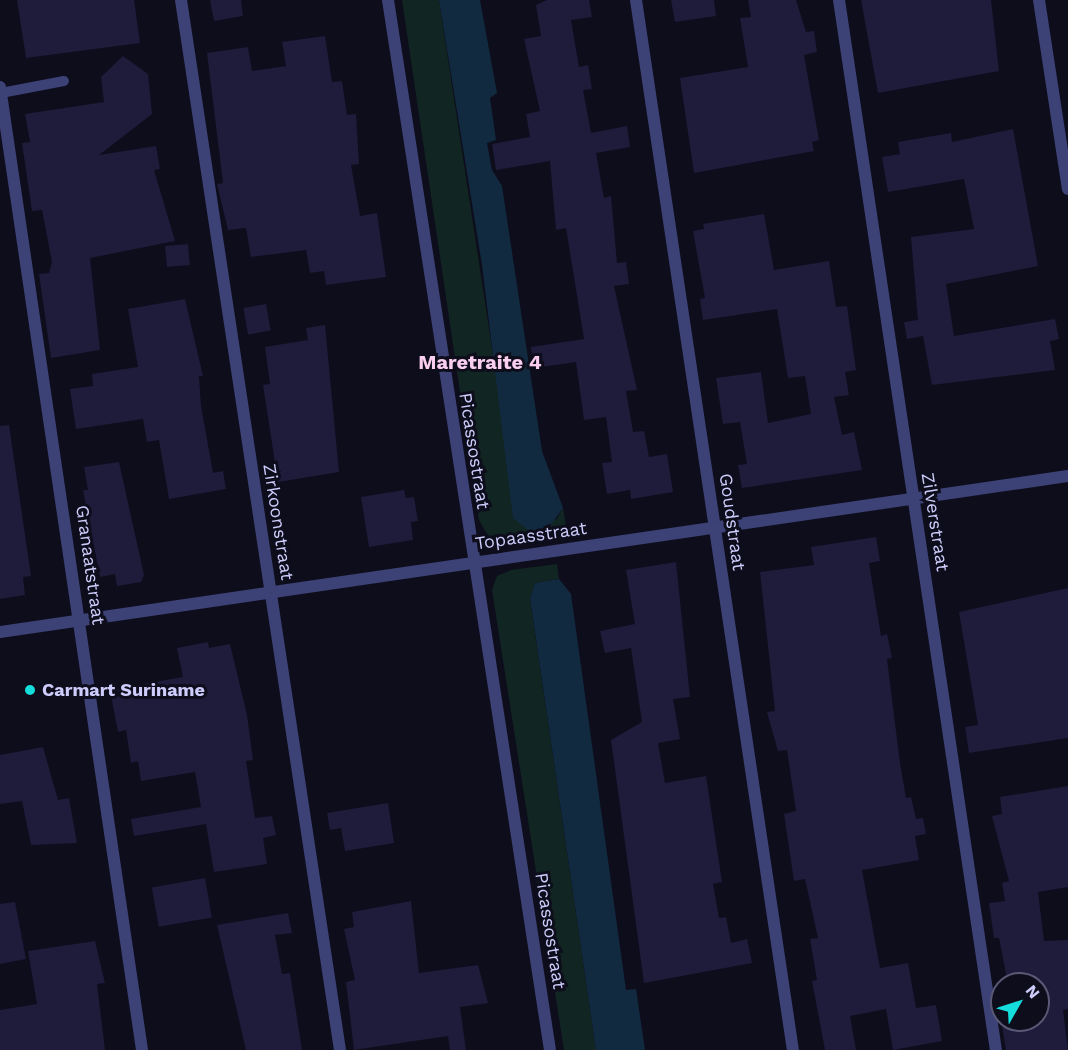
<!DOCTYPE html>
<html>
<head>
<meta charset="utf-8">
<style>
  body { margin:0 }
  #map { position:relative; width:1068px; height:1050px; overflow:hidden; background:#0e0d1c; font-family:"Work Sans",sans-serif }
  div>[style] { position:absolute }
  .green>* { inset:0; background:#112522 }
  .water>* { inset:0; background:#122a40 }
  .building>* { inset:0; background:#1e1b3b; transform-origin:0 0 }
  .service>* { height:10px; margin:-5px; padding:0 5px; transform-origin:5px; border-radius:5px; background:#3c4176 }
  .minor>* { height:12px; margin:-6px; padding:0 6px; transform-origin:6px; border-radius:6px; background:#3c4176 }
  .dots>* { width:16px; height:16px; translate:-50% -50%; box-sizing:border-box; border:3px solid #0e0d1c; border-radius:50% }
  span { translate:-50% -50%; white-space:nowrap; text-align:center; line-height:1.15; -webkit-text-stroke:6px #0e0d1c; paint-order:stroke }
  .street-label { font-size:18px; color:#cdccfa }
  .poi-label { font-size:18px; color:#cdccfa; font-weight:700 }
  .left { translate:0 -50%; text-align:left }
  .neighbourhood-label { font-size:20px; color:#faceef; font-weight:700 }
  .north { position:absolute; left:990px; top:972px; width:60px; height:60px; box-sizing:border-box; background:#0e0d1c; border:2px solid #5a5975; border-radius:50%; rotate:51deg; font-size:16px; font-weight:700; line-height:24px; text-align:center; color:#cdccfa }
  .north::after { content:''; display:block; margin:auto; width:21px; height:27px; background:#15dddb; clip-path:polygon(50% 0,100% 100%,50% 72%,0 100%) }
</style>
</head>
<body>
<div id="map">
  <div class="green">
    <div style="clip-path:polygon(402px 0,439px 0,513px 486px,556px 520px,563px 508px,568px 538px,494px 546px,479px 520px)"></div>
    <div style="clip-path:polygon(557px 564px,559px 579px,535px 583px,530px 599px,596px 1050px,564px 1050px,492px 590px,497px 576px,511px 570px)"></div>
  </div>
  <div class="water">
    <div style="clip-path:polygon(439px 0,480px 0,497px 93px,490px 98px,496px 140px,487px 143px,492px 170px,502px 186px,542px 451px,563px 508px,548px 529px,529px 531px,513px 518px,482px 265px)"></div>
    <div style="clip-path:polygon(559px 579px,571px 594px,626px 990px,636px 989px,645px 1050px,596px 1050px,530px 598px,535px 583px)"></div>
  </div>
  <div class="building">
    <div style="clip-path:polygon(17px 0,134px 0,140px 43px,26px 58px)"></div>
    <div style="clip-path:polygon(210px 0,241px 0,243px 16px,214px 21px)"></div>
    <div style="clip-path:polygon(547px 0,589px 0,592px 17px,571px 20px,579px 67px,588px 65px,592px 89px,583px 90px,591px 133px,627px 126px,630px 147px,596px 153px,604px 198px,611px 196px,617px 263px,626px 262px,629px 284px,614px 286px,637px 390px,626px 391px,633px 432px,644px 431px,649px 457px,667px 454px,673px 492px,631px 499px,630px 490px,607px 494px,602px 463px,612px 462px,606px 417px,584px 420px,576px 362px,534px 368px,531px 347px,584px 339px,566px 228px,556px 230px,550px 161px,496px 170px,492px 144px,530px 137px,526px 114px,540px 111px,524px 39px,541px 36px,536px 5px)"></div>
    <div style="clip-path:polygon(671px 0,714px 0,716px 16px,675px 22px)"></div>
    <div style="clip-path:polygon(748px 0,796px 0,806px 32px,814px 31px,817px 52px,804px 55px,819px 140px,812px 142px,814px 151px,694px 173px,680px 78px,748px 67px,740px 18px,751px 17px)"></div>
    <div style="clip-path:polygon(861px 0,991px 0,999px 71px,878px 93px)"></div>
    <div style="clip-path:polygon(325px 36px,332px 82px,342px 81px,347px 115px,356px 114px,359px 164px,351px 165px,360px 216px,377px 213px,386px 277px,326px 285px,324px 271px,310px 273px,306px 250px,251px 257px,246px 228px,228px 230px,217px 184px,223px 183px,207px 53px,248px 47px,252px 71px,286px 66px,282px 42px)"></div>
    <div style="clip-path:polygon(123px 56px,148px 74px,152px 114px,99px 155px,156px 146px,160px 169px,154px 170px,175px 241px,90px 258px,100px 350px,51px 358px,39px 274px,49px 273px,52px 262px,42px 210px,32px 211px,22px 143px,30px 142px,25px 114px,104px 102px,101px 77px)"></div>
    <div style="clip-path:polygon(1013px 129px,1038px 266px,946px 284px,954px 336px,1055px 319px,1059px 339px,1050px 341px,1055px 370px,932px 385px,923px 336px,907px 339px,904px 322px,918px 320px,911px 237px,974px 229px,964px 179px,888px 192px,882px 157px,900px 154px,898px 142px,951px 133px,952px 142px)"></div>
    <div style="clip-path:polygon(764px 214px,774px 270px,829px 261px,836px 307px,847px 306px,856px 370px,845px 372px,849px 395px,834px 397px,842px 435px,854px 432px,862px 470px,742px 488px,738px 465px,747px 464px,740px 422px,723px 424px,716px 378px,761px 372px,768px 423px,811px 414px,805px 376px,788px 378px,777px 309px,703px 320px,700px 299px,705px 298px,693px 231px,704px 229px,703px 224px)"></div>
    <div style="left:188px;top:244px;width:21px;height:23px;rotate:85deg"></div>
    <div style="clip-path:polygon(185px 299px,203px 376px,199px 376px,201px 406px,213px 473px,223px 471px,226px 489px,169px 499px,159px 440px,147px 442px,143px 419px,76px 429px,70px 389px,93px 386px,92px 374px,138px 367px,128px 309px)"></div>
    <div style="left:266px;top:304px;width:27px;height:23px;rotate:80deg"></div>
    <div style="clip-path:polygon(325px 325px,339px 472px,278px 482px,263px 385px,270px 384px,265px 347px,308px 340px,306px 328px)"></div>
    <div style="clip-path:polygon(9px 425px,31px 576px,23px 577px,25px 595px,0 599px,0 426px)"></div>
    <div style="clip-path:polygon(119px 462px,144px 575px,141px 582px,117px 586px,115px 574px,100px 577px,83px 490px,88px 490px,84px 467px)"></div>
    <div style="clip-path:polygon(404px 490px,406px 498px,414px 497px,418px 521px,411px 522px,413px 540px,369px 547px,361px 497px)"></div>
    <div style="clip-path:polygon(876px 537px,880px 561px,869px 563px,881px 636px,887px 634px,892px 658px,887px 659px,900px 763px,906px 798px,911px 797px,916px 819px,923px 818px,926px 834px,915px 836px,919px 860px,862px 870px,880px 968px,908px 963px,916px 1008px,936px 1005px,942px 1041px,893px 1050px,886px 1009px,850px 1016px,856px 1050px,825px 1050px,812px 981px,817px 980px,810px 939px,818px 938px,805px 879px,794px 881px,784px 814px,796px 811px,787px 750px,778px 751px,767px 712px,775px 711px,760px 572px,814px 565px,811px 547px)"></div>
    <div style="clip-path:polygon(676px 562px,690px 697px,673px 699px,680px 739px,658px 743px,665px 783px,706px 776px,722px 882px,713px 884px,719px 918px,726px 917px,731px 943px,747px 939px,752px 963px,644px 983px,611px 740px,642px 722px,631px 648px,605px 653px,600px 631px,635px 624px,626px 570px)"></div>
    <div style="clip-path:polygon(1068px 588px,1068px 738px,969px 753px,965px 727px,978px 725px,959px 612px)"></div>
    <div style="clip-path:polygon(208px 642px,209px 648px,230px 644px,247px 715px,253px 760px,246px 761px,255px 818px,272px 816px,276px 835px,263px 838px,267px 864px,214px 872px,206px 824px,134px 836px,131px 819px,201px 807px,195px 772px,141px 781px,138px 761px,131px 763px,126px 730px,118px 732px,110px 690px,183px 677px,177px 648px)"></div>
    <div style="clip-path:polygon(43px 747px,58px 800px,69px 798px,77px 843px,31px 845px,22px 801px,0 804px,0 755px)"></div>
    <div style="clip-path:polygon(1068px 786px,1068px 887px,1038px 892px,1044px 941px,1068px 940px,1068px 1009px,1063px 1010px,1068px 1050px,1006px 1050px,1001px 1020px,1038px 1020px,1038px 984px,1008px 984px,999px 938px,994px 938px,989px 903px,1005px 901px,1002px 883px,1009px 881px,992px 816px,1002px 814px,1000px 797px)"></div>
    <div style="clip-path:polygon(388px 803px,394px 843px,345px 851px,341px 828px,330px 830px,327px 813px)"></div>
    <div style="left:205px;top:878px;width:40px;height:54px;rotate:80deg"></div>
    <div style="clip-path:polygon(411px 901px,419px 973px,478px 965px,488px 1003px,460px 1007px,466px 1050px,450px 1050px,448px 1036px,354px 1050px,346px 982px,355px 980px,344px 929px,354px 927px,352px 912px)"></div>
    <div style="clip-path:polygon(15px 902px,26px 959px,0 964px,0 904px)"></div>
    <div style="clip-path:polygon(288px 913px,292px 933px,275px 935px,282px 974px,290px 973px,302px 1050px,246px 1050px,217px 925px)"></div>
    <div style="clip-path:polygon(95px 941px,105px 983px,97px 984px,105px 1050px,0 1050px,0 1010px,37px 1004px,28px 951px)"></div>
  </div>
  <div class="service">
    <div style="left:1px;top:93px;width:64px;rotate:-10.8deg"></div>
  </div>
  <div class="minor">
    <div style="left:181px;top:0;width:1062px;rotate:81.39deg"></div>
    <div style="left:388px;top:0;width:1062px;rotate:81.23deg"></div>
    <div style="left:636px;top:0;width:1062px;rotate:81.5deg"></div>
    <div style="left:839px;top:0;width:1062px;rotate:81.5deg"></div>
    <div style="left:1039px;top:0;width:191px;rotate:81.3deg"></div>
    <div style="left:0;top:87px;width:973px;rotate:81.61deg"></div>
    <div style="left:0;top:632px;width:1079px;rotate:-8.31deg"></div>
  </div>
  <div class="dots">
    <div style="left:30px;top:690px;background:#15dddb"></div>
  </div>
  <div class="street-label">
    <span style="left:474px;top:451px;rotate:81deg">Picassostraat</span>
    <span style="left:278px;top:522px;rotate:81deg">Zirkoonstraat</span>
    <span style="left:732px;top:522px;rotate:82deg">Goudstraat</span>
    <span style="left:935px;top:522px;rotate:81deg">Zilverstraat</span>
    <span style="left:531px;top:536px;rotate:-8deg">Topaasstraat</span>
    <span style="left:90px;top:565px;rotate:82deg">Granaatstraat</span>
    <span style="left:550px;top:931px;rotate:81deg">Picassostraat</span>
  </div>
  <div class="poi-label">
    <span class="left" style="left:42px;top:690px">Carmart Suriname</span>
  </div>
  <div class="neighbourhood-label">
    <span style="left:480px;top:362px">Maretraite 4</span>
  </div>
  <div class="north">N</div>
</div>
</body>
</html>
